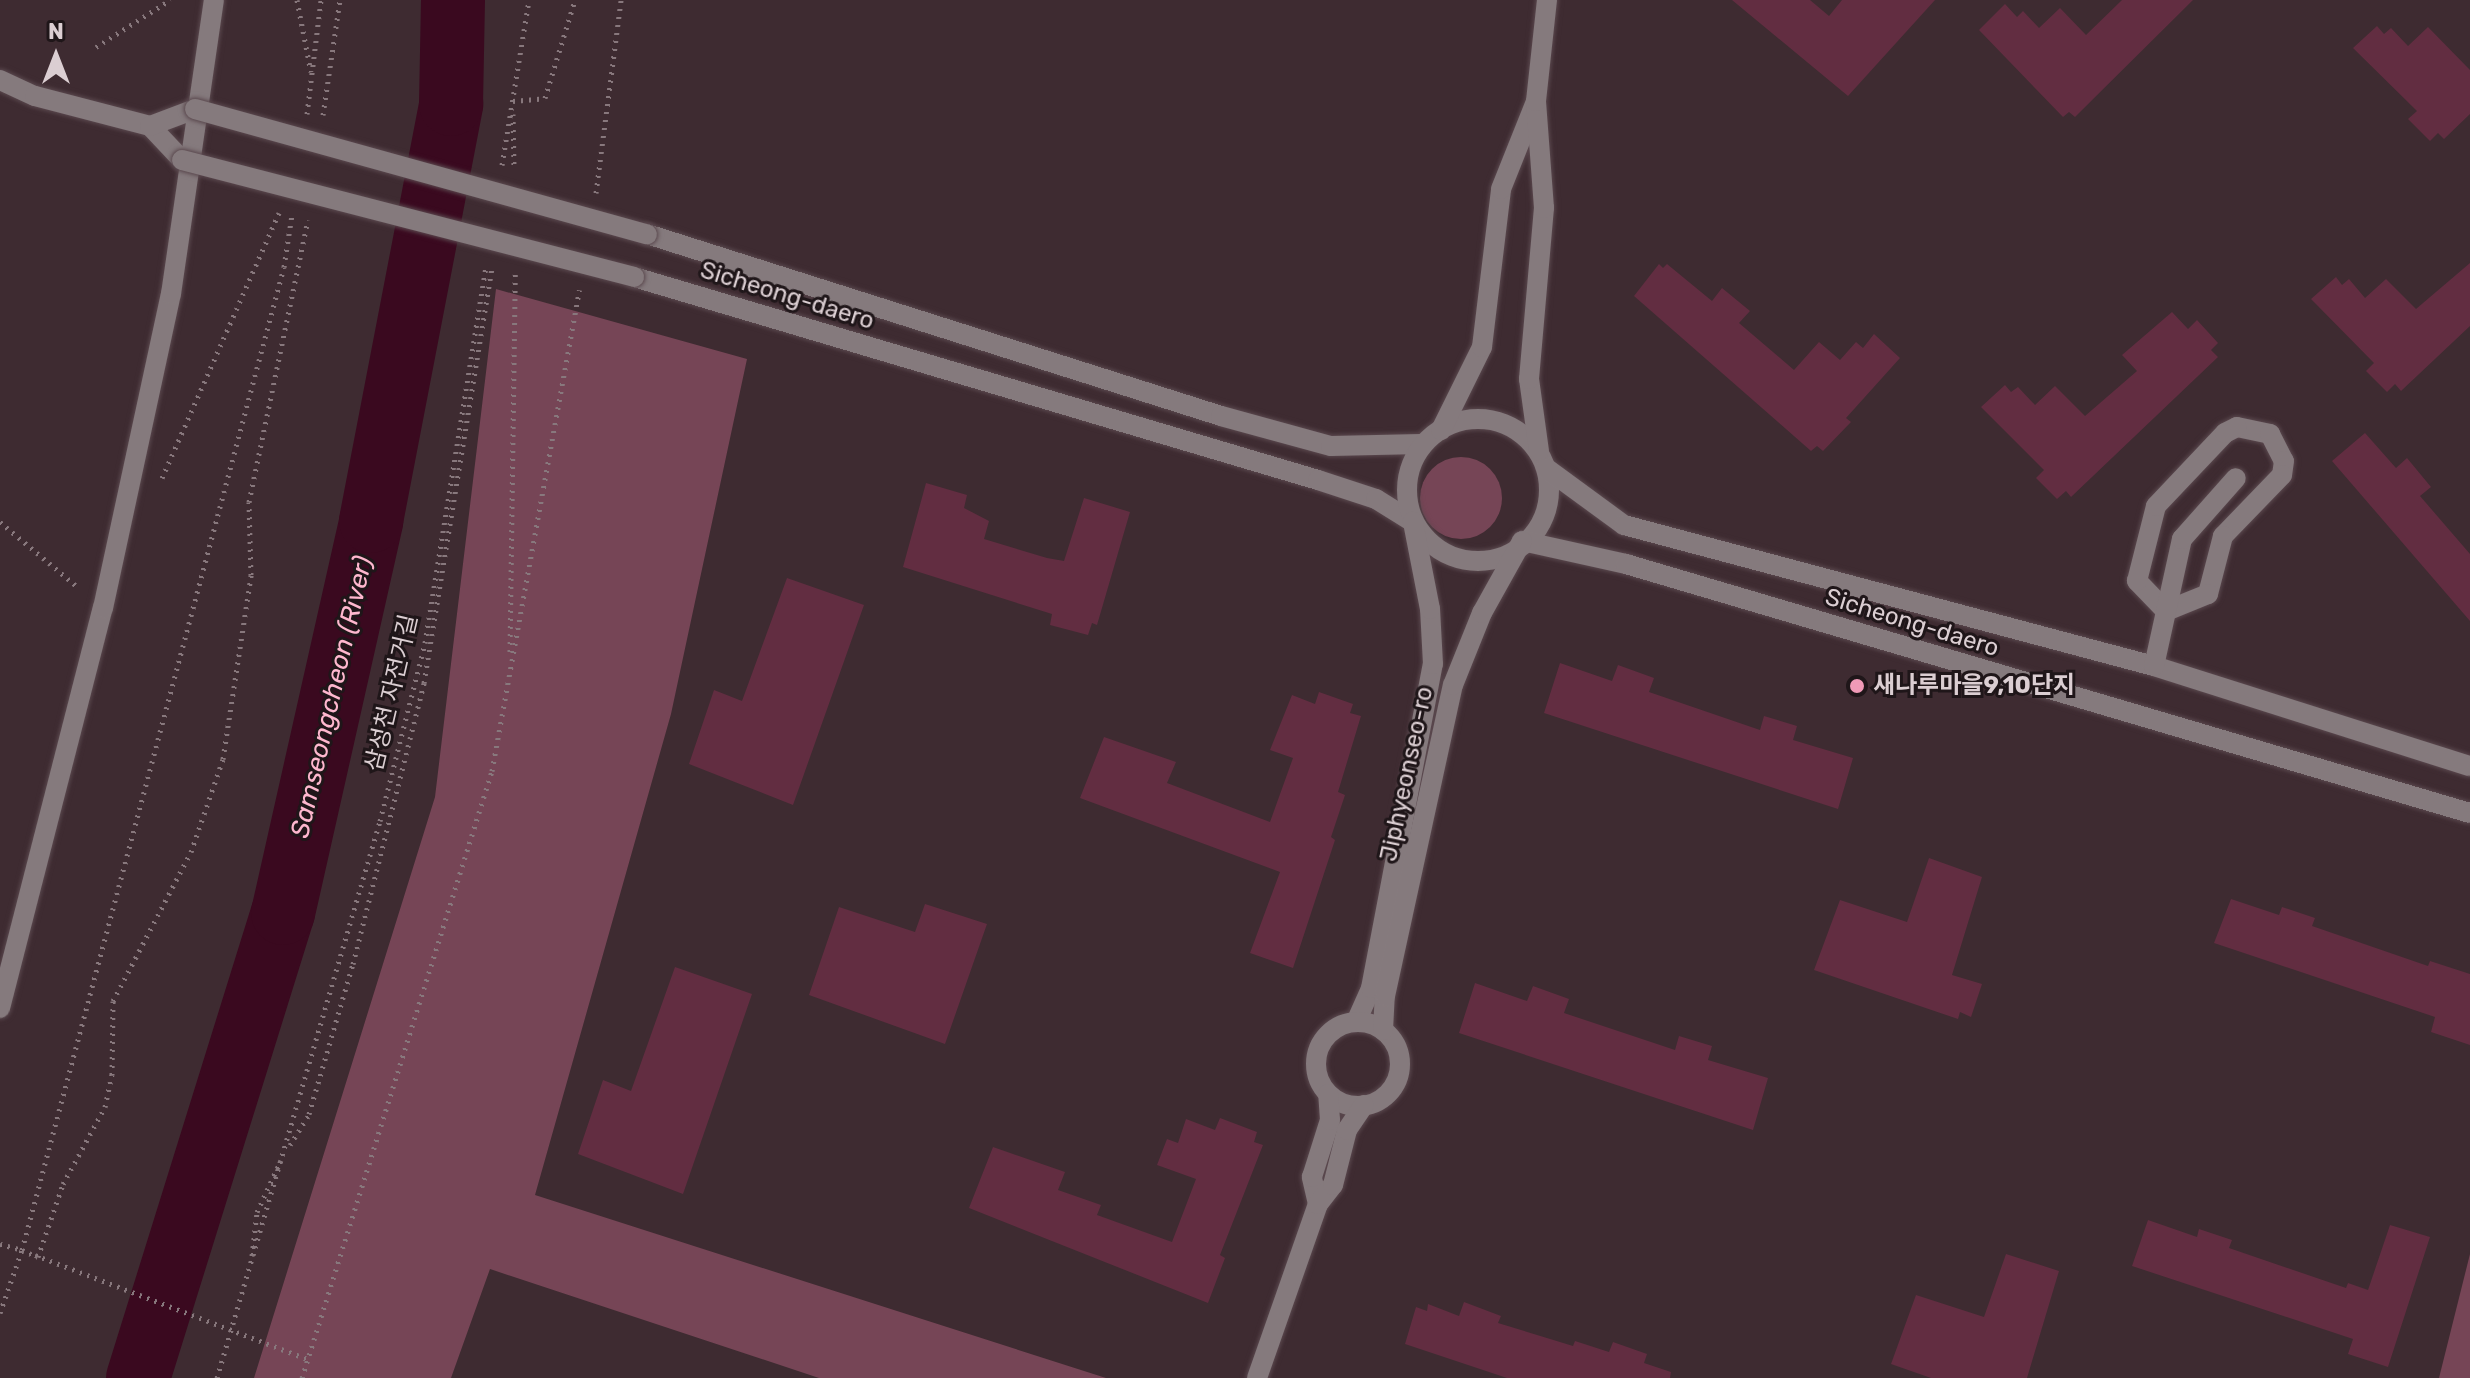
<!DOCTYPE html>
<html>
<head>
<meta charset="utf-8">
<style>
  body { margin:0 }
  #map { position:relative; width:2470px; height:1378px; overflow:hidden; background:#3e2b31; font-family:Rubik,"Noto Sans KR",sans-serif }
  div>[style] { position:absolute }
  .green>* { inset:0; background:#764556 }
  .round { border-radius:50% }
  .river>* { height:64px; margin:-32px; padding:0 32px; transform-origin:32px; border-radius:32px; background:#3a091f }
  .building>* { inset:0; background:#622d41 }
  .path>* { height:5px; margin-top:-2.5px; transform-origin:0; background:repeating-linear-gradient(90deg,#88787d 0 2px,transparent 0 8px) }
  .roads { filter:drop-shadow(0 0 2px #5a484e) drop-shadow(0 0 2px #5a484e) }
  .minor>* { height:20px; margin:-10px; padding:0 10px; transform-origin:10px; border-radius:10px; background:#857a7d }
  .minor>.ring { margin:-10px; padding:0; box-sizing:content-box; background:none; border:20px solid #857a7d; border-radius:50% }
  .bridges { filter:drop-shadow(0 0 2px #5a484e) drop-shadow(0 0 2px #5a484e) }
  .minor-bridge>* { height:20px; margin:-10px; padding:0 10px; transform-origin:10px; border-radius:10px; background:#857a7d }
  .dots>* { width:22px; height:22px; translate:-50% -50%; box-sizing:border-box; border:4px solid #1f1619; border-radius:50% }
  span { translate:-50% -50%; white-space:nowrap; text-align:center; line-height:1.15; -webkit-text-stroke:6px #1f1619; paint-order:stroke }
  .street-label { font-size:24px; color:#dbced2 }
  .poi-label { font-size:24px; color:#dbced2; font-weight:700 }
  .left { translate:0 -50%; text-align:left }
  .water-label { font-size:26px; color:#feb7ce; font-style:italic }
  .north { position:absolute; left:16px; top:16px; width:80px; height:80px; -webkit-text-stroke:6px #1f1619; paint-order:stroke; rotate:0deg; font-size:22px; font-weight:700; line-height:32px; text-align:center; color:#dbced2 }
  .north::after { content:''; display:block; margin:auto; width:28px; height:36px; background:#dbced2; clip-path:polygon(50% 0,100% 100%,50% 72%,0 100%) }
</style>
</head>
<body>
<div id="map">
  <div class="green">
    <div style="clip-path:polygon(496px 289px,747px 359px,671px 714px,535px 1195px,1106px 1378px,819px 1378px,490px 1269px,451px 1378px,254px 1378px,435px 797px)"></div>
    <div class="round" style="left:1420px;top:457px;width:82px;height:82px"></div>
    <div style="clip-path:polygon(2470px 1254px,2470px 1378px,2439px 1378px)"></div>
  </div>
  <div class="river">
    <div style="left:138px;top:1378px;width:487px;rotate:-72.7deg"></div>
    <div style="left:283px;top:913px;width:402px;rotate:-77.3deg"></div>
    <div style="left:371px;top:521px;width:425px;rotate:-79.1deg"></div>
    <div style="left:451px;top:104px;width:104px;rotate:-88.9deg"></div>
  </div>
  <div class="building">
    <div style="clip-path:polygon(1732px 0,1810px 0,1829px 16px,1842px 0,1935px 0,1848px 96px)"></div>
    <div style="clip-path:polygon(2122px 0,2193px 0,2075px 117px,2069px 112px,2063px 117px,1979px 30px,2005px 4px,2017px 17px,2023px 11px,2039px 28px,2060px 8px,2086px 35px)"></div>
    <div style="clip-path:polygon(2377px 26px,2384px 34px,2391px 28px,2408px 46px,2428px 27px,2470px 70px,2470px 114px,2444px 139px,2438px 133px,2430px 141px,2408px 119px,2417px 111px,2353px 48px)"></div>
    <div style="clip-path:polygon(2470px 263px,2470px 326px,2401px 391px,2395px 384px,2387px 392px,2366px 371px,2374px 363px,2311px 299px,2336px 277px,2342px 285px,2349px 279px,2365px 298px,2386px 279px,2416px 309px)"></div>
    <div style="clip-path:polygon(1659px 264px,1663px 268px,1667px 264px,1712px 301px,1722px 288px,1750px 311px,1739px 323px,1794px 370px,1819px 342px,1840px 360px,1856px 342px,1863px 348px,1874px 334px,1900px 358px,1846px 418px,1851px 422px,1823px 451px,1817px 446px,1811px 451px,1634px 296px)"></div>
    <div style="clip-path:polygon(2172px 312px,2188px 329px,2197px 320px,2218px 343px,2211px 350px,2218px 357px,2071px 497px,2066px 491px,2057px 499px,2036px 478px,2044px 470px,1981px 407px,2005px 385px,2011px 392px,2018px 387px,2035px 405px,2055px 386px,2085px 416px,2137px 371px,2122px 355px)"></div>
    <div style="clip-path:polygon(2365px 433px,2396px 468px,2407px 458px,2431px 487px,2420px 496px,2470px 554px,2470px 621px,2332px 461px)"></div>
    <div style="clip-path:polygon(926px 483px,967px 495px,964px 508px,989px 521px,984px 539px,1047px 558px,1064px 561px,1084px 498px,1130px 512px,1097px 625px,1092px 623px,1088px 635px,1050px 625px,1052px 614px,903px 567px)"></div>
    <div style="clip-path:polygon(787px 578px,864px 605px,793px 805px,689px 764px,714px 690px,742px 701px)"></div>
    <div style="clip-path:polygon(1560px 663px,1612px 681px,1618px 665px,1654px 678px,1649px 692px,1760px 730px,1764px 716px,1797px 726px,1793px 740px,1853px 758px,1838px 809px,1544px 713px)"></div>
    <div style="clip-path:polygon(1319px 692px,1353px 704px,1350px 713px,1361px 716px,1338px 792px,1345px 795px,1331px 837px,1335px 840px,1293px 968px,1250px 953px,1280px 872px,1080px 798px,1104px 737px,1176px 762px,1167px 783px,1270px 822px,1293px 758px,1270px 750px,1292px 695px,1315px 704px)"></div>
    <div style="clip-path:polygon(1929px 858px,1982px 877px,1952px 975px,1982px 984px,1971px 1017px,1960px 1012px,1958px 1019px,1814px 970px,1840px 900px,1907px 922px)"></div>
    <div style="clip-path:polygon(2231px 899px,2279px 915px,2282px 907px,2315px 918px,2312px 926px,2428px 966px,2430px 961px,2470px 974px,2470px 1045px,2431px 1032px,2435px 1017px,2214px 943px)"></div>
    <div style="clip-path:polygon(925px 904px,987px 924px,945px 1044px,809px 995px,839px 907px,915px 932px)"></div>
    <div style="clip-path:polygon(675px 967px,752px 994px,683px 1194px,578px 1154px,603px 1080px,631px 1091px)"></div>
    <div style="clip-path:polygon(1475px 983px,1527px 1001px,1533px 986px,1569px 999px,1564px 1013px,1675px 1050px,1679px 1036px,1712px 1046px,1708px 1060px,1768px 1078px,1753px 1130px,1459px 1033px)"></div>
    <div style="clip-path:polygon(1220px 1118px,1257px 1132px,1254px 1142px,1263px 1145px,1220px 1255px,1225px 1258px,1208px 1303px,969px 1208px,993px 1147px,1065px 1172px,1058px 1190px,1101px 1205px,1097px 1215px,1172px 1242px,1196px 1179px,1157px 1165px,1167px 1139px,1178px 1143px,1186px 1119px,1215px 1130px)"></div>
    <div style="clip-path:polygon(2148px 1220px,2197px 1237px,2199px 1229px,2232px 1240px,2229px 1248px,2346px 1288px,2348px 1283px,2368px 1290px,2390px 1225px,2430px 1237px,2388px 1367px,2348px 1354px,2353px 1339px,2132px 1266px)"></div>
    <div style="clip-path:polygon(2006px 1254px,2059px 1271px,2027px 1378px,1931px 1378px,1891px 1364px,1916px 1295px,1984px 1317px)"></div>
    <div style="clip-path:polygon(1464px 1302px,1501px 1316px,1498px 1323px,1573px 1346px,1575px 1341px,1609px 1352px,1613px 1342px,1647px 1354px,1644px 1363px,1671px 1372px,1670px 1378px,1507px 1378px,1405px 1344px,1416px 1307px,1427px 1311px,1428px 1304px,1459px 1316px)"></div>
  </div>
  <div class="path">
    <div style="left:297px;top:0;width:73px;rotate:79deg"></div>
    <div style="left:96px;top:47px;width:88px;rotate:-32.4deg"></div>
    <div style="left:513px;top:101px;width:32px;rotate:-5deg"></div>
    <div style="left:545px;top:98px;width:102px;rotate:-73deg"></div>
    <div style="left:307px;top:114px;width:115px;rotate:-83deg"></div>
    <div style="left:513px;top:114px;width:54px;rotate:88.9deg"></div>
    <div style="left:323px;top:115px;width:116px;rotate:-81.6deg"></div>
    <div style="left:502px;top:165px;width:167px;rotate:-80.7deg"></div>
    <div style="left:596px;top:193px;width:195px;rotate:-82.6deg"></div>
    <div style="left:162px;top:478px;width:290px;rotate:-66.2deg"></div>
    <div style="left:0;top:522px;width:103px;rotate:39.9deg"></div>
    <div style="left:510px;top:652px;width:378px;rotate:-89.2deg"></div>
    <div style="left:290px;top:1145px;width:36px;rotate:-58deg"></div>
    <div style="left:309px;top:1114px;width:156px;rotate:-73.7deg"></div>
    <div style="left:353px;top:964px;width:290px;rotate:-75.8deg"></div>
    <div style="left:424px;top:683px;width:420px;rotate:-80.7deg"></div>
    <div style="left:0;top:1244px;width:23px;rotate:15deg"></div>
    <div style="left:22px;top:1250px;width:17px;rotate:24deg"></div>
    <div style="left:38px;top:1257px;width:77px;rotate:-71.1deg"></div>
    <div style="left:63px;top:1184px;width:88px;rotate:-61.4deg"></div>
    <div style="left:105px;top:1107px;width:33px;rotate:-78deg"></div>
    <div style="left:112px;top:1075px;width:74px;rotate:-89.2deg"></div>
    <div style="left:113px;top:1001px;width:168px;rotate:-62.4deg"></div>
    <div style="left:191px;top:852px;width:98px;rotate:-71deg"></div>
    <div style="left:223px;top:759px;width:186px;rotate:-81.3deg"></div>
    <div style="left:251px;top:575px;width:73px;rotate:-91.6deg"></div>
    <div style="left:249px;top:502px;width:288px;rotate:-78.2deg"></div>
    <div style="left:35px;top:1255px;width:292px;rotate:20.9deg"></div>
    <div style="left:252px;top:1256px;width:44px;rotate:-83.5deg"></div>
    <div style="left:257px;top:1212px;width:57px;rotate:-65.2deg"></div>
    <div style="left:0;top:1313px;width:67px;rotate:-70.8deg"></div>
    <div style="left:22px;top:1250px;width:1017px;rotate:-75.08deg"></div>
    <div style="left:284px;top:267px;width:53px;rotate:-81.3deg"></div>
    <div style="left:217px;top:1378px;width:580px;rotate:-73.69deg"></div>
    <div style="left:380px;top:821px;width:184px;rotate:-75.8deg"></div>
    <div style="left:425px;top:643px;width:382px;rotate:-80.8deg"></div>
    <div style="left:302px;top:1378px;width:636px;rotate:-72.62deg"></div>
    <div style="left:492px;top:771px;width:489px;rotate:-79.7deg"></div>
  </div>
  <div class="roads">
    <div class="minor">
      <div style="left:0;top:80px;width:38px;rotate:25deg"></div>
      <div style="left:35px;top:96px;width:119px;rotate:14.6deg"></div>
      <div style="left:150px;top:126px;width:47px;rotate:46.7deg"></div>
      <div style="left:150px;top:126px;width:48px;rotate:-20.7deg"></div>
      <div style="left:647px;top:234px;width:602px;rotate:17.59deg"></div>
      <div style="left:1221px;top:416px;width:114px;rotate:15.3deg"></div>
      <div style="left:1331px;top:446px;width:90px;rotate:-1.3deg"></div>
      <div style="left:634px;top:277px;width:713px;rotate:16.53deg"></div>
      <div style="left:1318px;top:480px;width:61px;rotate:18.1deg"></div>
      <div style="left:1376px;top:499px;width:44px;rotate:31.9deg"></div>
      <div class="ring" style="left:1407px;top:419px;width:122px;height:122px"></div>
      <div style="left:2237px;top:427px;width:34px;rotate:12deg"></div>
      <div style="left:2270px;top:434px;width:30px;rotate:63deg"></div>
      <div style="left:2284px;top:461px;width:14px;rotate:98deg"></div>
      <div style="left:2282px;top:475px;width:85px;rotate:134deg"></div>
      <div style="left:2223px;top:536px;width:60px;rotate:104.5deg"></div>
      <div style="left:2208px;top:594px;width:45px;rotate:158deg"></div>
      <div style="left:2166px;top:611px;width:42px;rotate:-134deg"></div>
      <div style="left:2137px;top:581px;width:77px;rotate:-75.8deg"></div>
      <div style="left:2156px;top:506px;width:100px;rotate:-46.6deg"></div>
      <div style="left:2225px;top:433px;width:13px;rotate:-27deg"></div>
      <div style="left:1441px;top:430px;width:93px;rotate:-63.7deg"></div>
      <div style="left:1482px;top:347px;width:159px;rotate:-83.1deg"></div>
      <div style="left:1501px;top:189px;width:92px;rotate:-68.2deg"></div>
      <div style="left:1539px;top:451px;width:73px;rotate:-97.9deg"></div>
      <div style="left:1529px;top:379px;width:172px;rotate:-85deg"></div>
      <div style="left:1544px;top:208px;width:107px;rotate:-94.3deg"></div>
      <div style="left:1536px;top:101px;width:102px;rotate:-83.8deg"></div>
      <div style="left:1546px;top:468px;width:97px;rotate:36.2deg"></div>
      <div style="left:1624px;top:525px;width:548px;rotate:14.9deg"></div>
      <div style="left:2154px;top:666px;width:331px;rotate:17.6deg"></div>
      <div style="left:1522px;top:541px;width:107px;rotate:12.5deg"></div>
      <div style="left:1626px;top:564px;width:880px;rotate:16.44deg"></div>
      <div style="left:2154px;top:666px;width:130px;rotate:-77.6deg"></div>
      <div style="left:2182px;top:539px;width:81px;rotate:-48.5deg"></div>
      <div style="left:0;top:1008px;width:413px;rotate:-75.6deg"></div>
      <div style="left:103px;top:608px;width:321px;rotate:-77.8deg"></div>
      <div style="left:171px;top:294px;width:297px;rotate:-81.7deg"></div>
      <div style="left:1356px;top:1022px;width:37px;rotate:-66deg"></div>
      <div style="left:1371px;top:988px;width:330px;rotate:-79.2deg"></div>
      <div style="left:1433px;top:664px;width:55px;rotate:-93.1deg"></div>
      <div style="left:1430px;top:609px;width:89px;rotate:-101.1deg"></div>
      <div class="ring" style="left:1316px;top:1022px;width:64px;height:64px"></div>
      <div style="left:1383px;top:1030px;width:34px;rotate:-87deg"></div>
      <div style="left:1385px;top:996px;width:318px;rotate:-77.7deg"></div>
      <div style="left:1453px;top:685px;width:78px;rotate:-68.1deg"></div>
      <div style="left:1482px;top:613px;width:82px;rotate:-60.9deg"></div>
      <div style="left:1318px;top:1204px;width:28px;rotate:-103deg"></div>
      <div style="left:1312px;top:1177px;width:60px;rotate:-72.5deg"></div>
      <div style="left:1330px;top:1120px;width:26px;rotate:-94deg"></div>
      <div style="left:1257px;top:1378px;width:184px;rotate:-70.7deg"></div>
      <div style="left:1318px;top:1204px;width:24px;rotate:-52deg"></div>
      <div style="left:1333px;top:1185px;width:57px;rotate:-75.7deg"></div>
      <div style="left:1347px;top:1130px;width:30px;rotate:-56deg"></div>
    </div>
  </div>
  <div class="bridges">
    <div class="minor-bridge">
      <div style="left:195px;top:109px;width:469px;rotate:15.5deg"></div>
      <div style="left:182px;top:160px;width:467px;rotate:14.5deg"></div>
    </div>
  </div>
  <div class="dots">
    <div style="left:1857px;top:686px;background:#f09ab7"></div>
  </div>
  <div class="street-label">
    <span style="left:787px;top:296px;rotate:17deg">Sicheong-daero</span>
    <span style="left:1912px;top:623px;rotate:17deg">Sicheong-daero</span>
    <span style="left:392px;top:693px;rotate:-77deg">삼성천 자전거길</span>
    <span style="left:1407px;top:774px;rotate:-78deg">Jiphyeonseo-ro</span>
  </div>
  <div class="poi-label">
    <span class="left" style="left:1873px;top:686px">새나루마을9,10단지</span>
  </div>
  <div class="water-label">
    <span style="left:332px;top:697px;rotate:-77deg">Samseongcheon (River)</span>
  </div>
  <div class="north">N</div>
</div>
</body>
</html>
